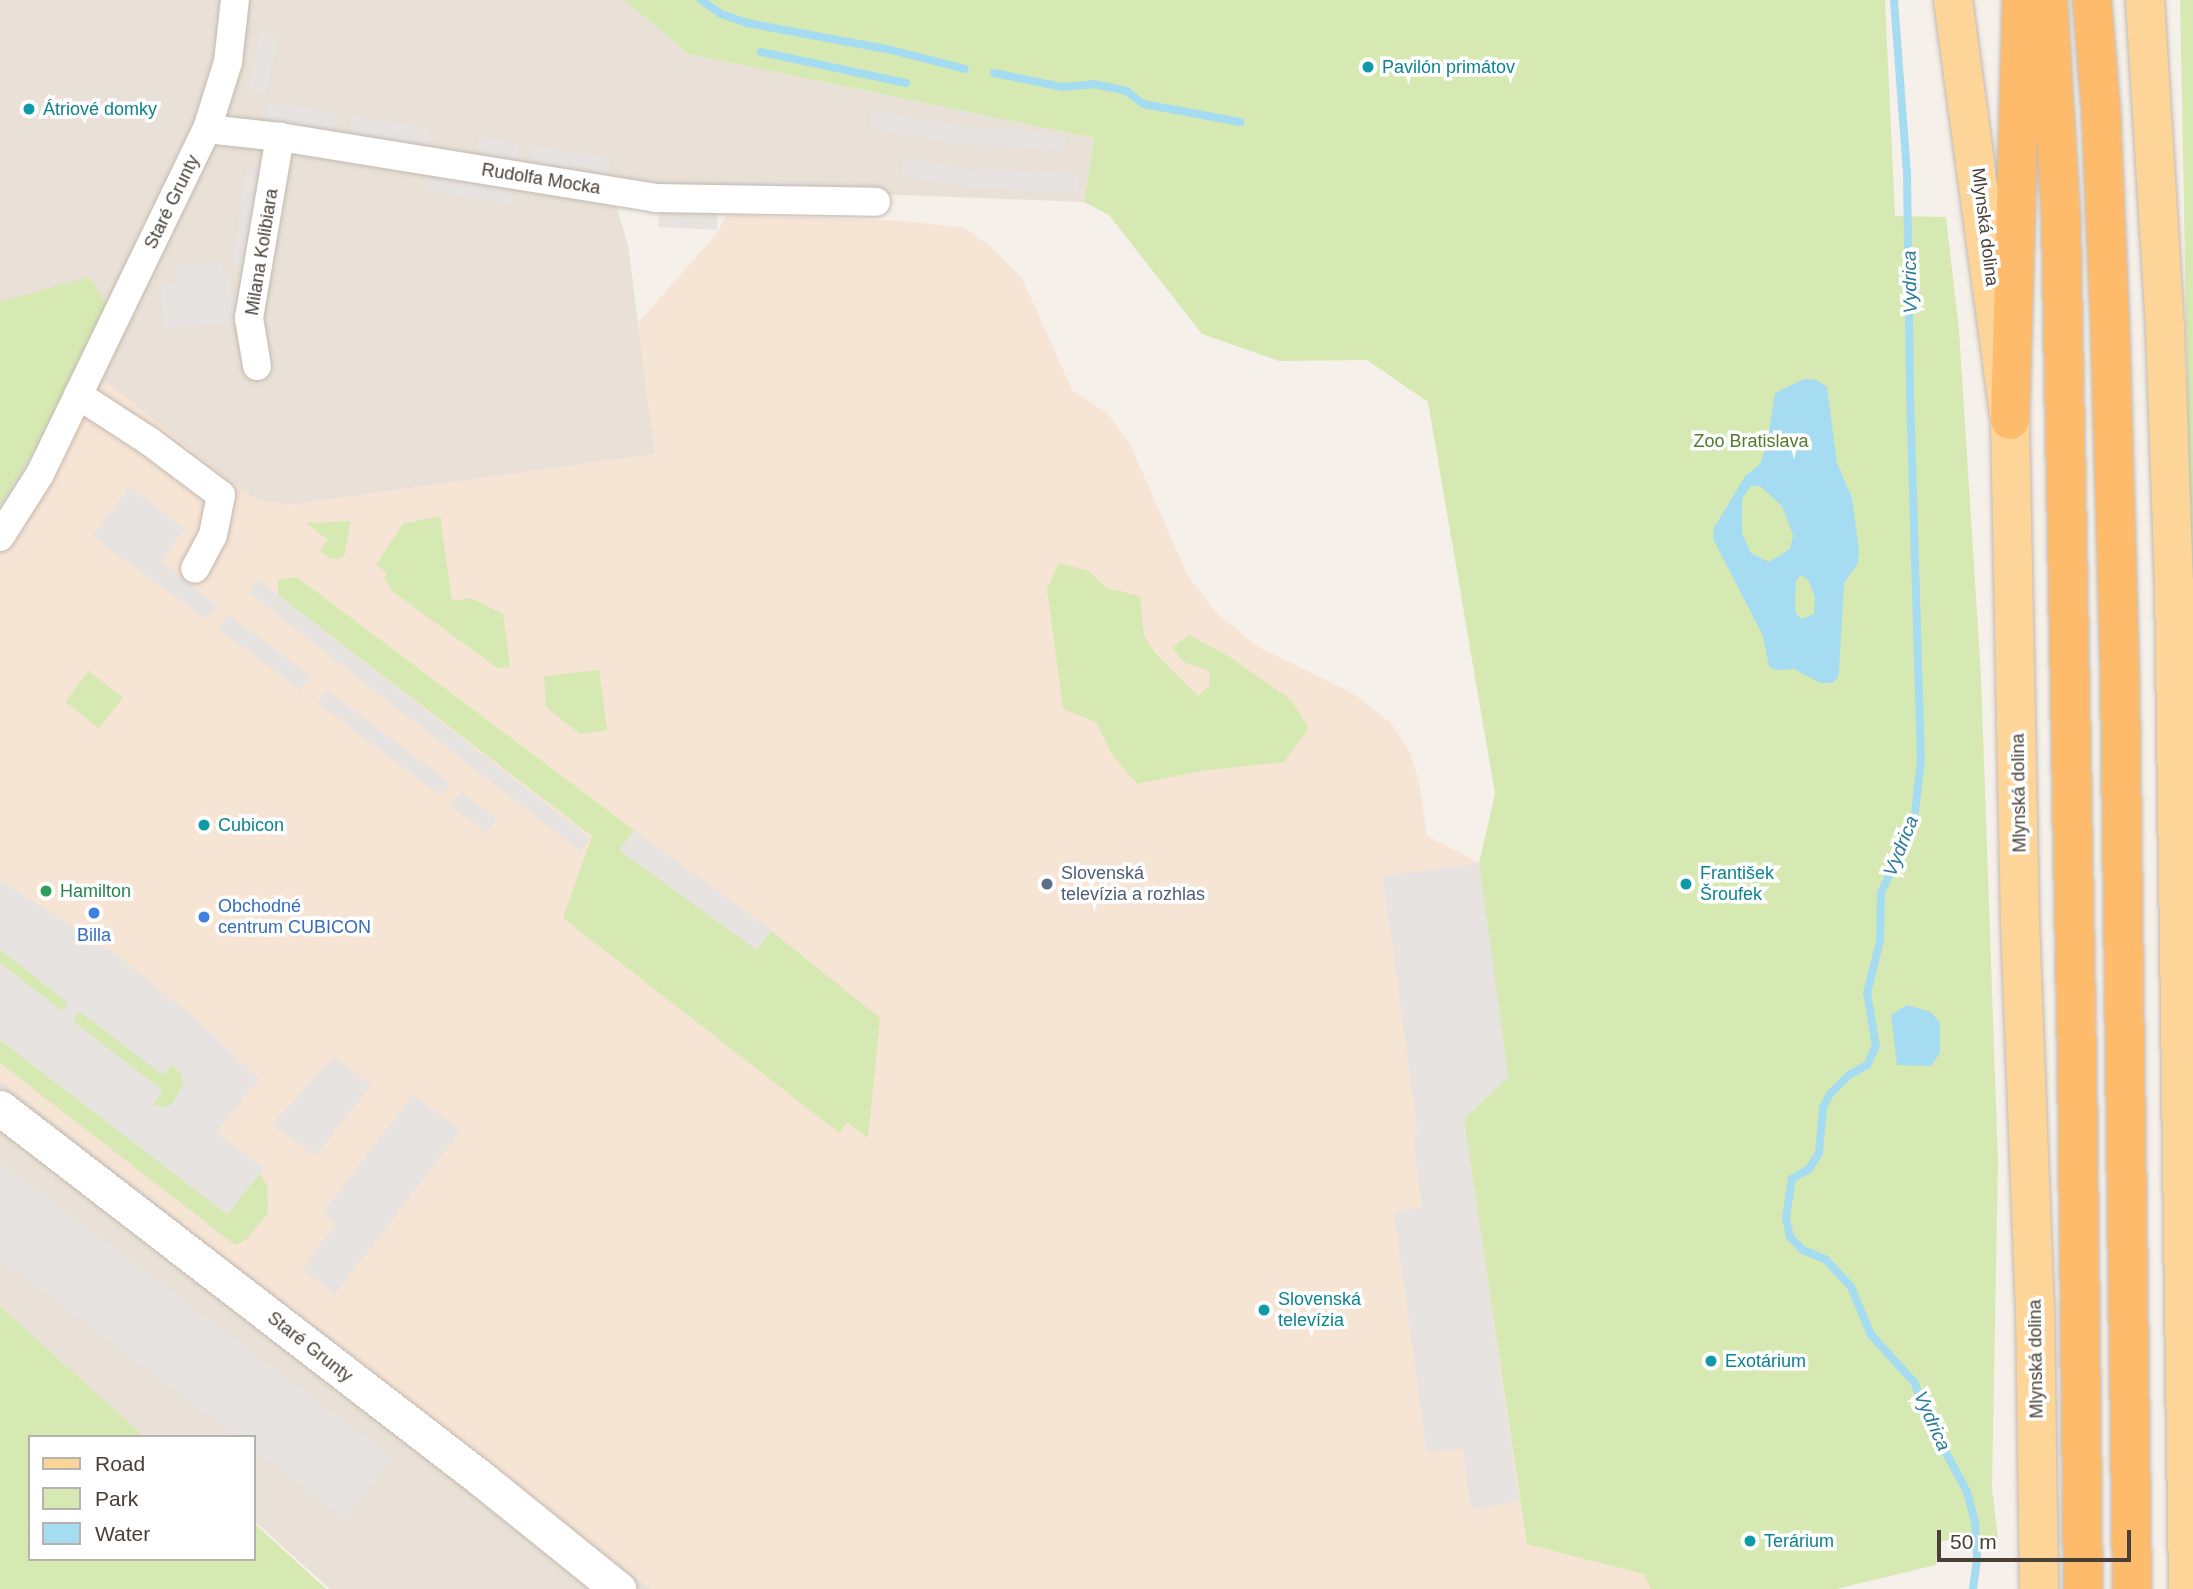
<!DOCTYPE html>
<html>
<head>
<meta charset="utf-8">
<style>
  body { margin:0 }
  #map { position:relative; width:2193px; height:1589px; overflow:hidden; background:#f5f0e9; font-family:Arial,sans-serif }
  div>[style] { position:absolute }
  .residential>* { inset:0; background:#e9e1d7 }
  .commercial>* { inset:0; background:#f6e4d5 }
  .green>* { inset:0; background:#d7e9b2; transform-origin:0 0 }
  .parking>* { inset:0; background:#e6e3e1; transform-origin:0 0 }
  .water>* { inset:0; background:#a6dcf1 }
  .stream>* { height:8px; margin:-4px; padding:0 4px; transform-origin:4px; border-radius:4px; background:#a6dcf1 }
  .roads { filter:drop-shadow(0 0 2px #c3b9af) drop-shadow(0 0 2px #c3b9af) }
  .minor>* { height:28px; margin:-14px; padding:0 14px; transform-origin:14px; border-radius:14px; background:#fff }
  .tertiary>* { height:35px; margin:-17.5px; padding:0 17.5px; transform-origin:17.5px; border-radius:17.5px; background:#fff }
  .primary>* { height:38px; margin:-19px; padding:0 19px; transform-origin:19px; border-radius:19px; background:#fed599 }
  .motorway>* { height:38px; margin:-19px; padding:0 19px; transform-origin:19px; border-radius:19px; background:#febb6b }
  .dots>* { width:19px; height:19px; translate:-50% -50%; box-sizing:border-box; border:4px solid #fff; border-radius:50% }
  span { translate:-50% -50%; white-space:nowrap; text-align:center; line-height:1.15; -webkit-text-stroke:7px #fff; paint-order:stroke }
  .culture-label { font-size:18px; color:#0d838f }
  .left { translate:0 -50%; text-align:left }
  .street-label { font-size:18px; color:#494037 }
  .park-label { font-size:18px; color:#537b2a }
  .service-label { font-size:18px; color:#4e5e75 }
  .leisure-label { font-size:18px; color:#27864d }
  .shop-label { font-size:18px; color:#366cbe }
  .water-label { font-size:19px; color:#2a7b9d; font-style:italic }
  .legend { position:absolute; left:28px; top:1435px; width:228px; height:126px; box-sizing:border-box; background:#fff; border:2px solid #b6b3af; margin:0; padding:9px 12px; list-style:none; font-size:21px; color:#494037 }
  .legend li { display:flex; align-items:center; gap:14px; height:35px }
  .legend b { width:35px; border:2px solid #b6b3af }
  .scale { position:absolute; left:1937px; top:1530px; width:194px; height:32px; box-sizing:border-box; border:4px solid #494037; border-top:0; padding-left:9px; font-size:21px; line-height:24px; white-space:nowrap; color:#494037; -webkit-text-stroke:5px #fff; paint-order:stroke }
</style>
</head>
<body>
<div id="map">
  <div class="residential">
    <div style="clip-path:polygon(0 0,624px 0,689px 54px,1094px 138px,1084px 202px,671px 186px,608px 178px,628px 245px,655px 454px,289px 505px,260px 501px,237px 487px,105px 381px,17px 536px,0 553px)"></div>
    <div style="clip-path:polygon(0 1080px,651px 1589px,330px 1589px,254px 1521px,254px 1437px,145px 1437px,0 1306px)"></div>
  </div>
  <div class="commercial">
    <div style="clip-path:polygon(726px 215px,904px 221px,964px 228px,995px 250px,1022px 278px,1072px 390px,1107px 413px,1130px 444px,1187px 574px,1215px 612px,1257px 646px,1354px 694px,1392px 724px,1410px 753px,1419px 783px,1427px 836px,1479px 863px,1698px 1589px,651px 1589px,0 1080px,0 553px,17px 536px,105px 381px,237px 487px,260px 501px,289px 505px,655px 454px,638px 323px,718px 232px)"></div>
  </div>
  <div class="green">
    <div style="clip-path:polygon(624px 0,1885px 0,1895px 216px,1946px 217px,1959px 330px,1981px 676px,1998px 1162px,1992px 1488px,1998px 1539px,1957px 1538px,1938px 1542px,1936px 1565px,1836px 1589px,1651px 1589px,1644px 1574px,1527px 1544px,1464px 1119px,1508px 1077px,1479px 863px,1495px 794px,1428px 402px,1367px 360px,1279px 361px,1202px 334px,1109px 215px,1084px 202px,1094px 138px,689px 54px)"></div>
    <div style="clip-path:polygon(2180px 0,2193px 0,2193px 682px)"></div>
    <div style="clip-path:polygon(89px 277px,106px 303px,37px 445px,0 506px,0 302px)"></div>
    <div style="clip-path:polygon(440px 516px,452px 601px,470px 598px,503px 614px,510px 667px,497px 668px,391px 590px,384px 578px,387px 574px,376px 564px,403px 524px)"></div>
    <div style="clip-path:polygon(351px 521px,344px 556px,338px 559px,331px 559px,320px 551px,328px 540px,306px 523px)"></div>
    <div style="clip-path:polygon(1059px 563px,1089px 571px,1106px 588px,1140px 596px,1144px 635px,1155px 653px,1198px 696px,1209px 686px,1210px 671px,1183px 662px,1172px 647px,1189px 635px,1230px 657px,1290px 699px,1309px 728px,1284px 762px,1201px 771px,1137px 784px,1113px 756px,1096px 722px,1063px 709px,1047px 589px)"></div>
    <div style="clip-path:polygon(297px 577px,634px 830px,625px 854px,756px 948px,771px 931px,880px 1018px,868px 1138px,847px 1122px,839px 1133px,563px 918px,592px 836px,278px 595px,278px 580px)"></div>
    <div style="clip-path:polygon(599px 670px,607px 730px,580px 734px,546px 707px,544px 676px)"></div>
    <div style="left:89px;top:671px;width:43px;height:39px;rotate:38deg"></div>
    <div style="clip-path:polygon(0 949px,68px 1003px,62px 1011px,0 963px)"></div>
    <div style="clip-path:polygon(79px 1011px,163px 1075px,171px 1065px,180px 1072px,184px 1082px,181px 1092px,172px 1104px,164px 1108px,153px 1105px,162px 1091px,72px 1021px)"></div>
    <div style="clip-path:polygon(0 1040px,227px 1214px,260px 1173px,267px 1186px,268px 1213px,247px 1239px,235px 1245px,0 1063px)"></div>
    <div style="clip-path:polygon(0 1306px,145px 1437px,30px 1437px,30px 1559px,254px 1559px,254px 1523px,326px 1589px,0 1589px)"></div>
  </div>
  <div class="parking">
    <div style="left:261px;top:32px;width:18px;height:59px;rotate:13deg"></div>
    <div style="left:269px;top:102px;width:69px;height:20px;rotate:10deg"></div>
    <div style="clip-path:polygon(872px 111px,968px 127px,1027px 130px,1066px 137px,1064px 153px,1026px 147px,965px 145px,869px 128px)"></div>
    <div style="left:352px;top:116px;width:79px;height:19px;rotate:9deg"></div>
    <div style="left:479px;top:137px;width:40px;height:19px;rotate:10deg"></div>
    <div style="left:533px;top:146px;width:79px;height:19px;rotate:9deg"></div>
    <div style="clip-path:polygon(903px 158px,972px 169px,1079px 174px,1078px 193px,969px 187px,901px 176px)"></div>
    <div style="left:246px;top:169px;width:15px;height:96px;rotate:8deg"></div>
    <div style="left:428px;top:172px;width:87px;height:18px;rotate:10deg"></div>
    <div style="left:731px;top:180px;width:118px;height:9px;rotate:2deg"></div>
    <div style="left:659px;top:208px;width:59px;height:19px;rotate:3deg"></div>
    <div style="clip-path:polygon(222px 261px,223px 275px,229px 275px,233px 323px,164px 327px,161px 288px,164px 284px,176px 283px,175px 265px)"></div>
    <div style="clip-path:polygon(130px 487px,185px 529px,161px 561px,217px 606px,206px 619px,92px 536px)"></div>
    <div style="left:259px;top:580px;width:420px;height:16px;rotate:38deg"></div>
    <div style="left:229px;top:615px;width:102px;height:17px;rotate:37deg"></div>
    <div style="left:327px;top:690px;width:155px;height:16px;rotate:37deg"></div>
    <div style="left:461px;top:792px;width:45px;height:17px;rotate:37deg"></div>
    <div style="left:634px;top:830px;width:170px;height:25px;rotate:36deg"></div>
    <div style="clip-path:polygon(1479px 863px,1508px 1077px,1464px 1119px,1519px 1501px,1471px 1510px,1463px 1449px,1427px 1453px,1394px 1212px,1422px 1207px,1413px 1135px,1418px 1134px,1383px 876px)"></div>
    <div style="clip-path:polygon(evenodd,0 880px,118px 956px,197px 1020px,259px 1079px,216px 1132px,264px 1168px,227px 1214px,0 1040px,0 963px,62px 1011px,68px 1003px,0 949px,0 880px,79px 1011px,163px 1075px,171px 1065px,180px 1071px,184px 1082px,172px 1104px,164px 1107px,153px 1105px,162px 1090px,73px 1021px,79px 1011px)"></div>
    <div style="clip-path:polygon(334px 1057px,371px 1085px,315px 1156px,272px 1124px)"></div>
    <div style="clip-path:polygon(413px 1095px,461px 1130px,335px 1294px,302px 1269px,336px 1224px,323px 1212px)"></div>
    <div style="left:0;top:1162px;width:491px;height:77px;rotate:37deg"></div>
  </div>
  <div class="water">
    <div style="clip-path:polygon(evenodd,1804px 379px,1817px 380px,1827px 387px,1837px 463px,1852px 498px,1859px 550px,1858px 563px,1844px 583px,1839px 671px,1838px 678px,1832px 683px,1820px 683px,1794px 669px,1776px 670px,1769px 667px,1763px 636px,1713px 539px,1714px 528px,1745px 476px,1760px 464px,1767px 444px,1775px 393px,1804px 379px,1751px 486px,1760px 486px,1782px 506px,1793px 535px,1790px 549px,1769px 562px,1751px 553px,1742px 533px,1742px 499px,1751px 486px,1804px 379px,1801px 575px,1809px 581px,1815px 598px,1814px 614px,1802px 619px,1796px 614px,1795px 602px,1796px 581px,1801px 575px)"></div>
    <div style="clip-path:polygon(1907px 1005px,1931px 1012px,1940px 1023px,1940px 1053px,1931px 1066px,1897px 1065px,1891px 1015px)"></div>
  </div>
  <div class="stream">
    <div style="left:701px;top:0;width:24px;rotate:35deg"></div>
    <div style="left:721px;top:14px;width:28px;rotate:19deg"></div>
    <div style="left:747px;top:23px;width:147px;rotate:10.6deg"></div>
    <div style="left:891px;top:50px;width:76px;rotate:14.4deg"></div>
    <div style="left:1894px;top:0;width:174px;rotate:85.7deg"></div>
    <div style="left:1907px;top:174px;width:218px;rotate:89.2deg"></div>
    <div style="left:1910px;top:392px;width:367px;rotate:88.3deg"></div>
    <div style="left:1921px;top:759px;width:62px;rotate:96.4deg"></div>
    <div style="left:1914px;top:821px;width:79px;rotate:114.6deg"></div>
    <div style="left:1881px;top:893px;width:48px;rotate:91.2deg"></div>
    <div style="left:1880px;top:941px;width:54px;rotate:104deg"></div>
    <div style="left:1867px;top:993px;width:54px;rotate:80.4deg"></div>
    <div style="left:1876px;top:1046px;width:21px;rotate:115deg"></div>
    <div style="left:1867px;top:1065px;width:21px;rotate:151deg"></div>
    <div style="left:1849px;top:1075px;width:27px;rotate:135deg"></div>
    <div style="left:1830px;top:1094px;width:16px;rotate:117deg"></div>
    <div style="left:1823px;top:1108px;width:45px;rotate:95.1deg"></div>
    <div style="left:1819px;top:1153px;width:19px;rotate:122deg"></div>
    <div style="left:1809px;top:1169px;width:20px;rotate:150deg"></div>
    <div style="left:1792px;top:1179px;width:39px;rotate:99deg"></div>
    <div style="left:1786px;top:1218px;width:19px;rotate:78deg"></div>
    <div style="left:1790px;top:1237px;width:18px;rotate:45deg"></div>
    <div style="left:1803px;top:1250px;width:25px;rotate:23deg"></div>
    <div style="left:1826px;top:1260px;width:37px;rotate:47deg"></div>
    <div style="left:1851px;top:1287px;width:52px;rotate:67.4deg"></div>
    <div style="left:1871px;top:1335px;width:65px;rotate:47.5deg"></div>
    <div style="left:1915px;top:1383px;width:26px;rotate:74deg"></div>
    <div style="left:1922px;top:1408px;width:95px;rotate:61.8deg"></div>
    <div style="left:1967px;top:1492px;width:30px;rotate:75deg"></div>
    <div style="left:1975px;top:1521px;width:39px;rotate:87deg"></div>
    <div style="left:1977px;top:1560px;width:29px;rotate:98deg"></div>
    <div style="left:761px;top:52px;width:148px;rotate:12.1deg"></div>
    <div style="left:994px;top:73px;width:69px;rotate:11.6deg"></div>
    <div style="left:1062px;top:87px;width:32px;rotate:-5deg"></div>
    <div style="left:1094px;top:84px;width:33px;rotate:12deg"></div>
    <div style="left:1126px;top:91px;width:21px;rotate:37deg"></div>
    <div style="left:1143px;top:104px;width:99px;rotate:10.5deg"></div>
  </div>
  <div class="roads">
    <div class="minor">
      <div style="left:207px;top:129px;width:73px;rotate:6.3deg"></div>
      <div style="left:280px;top:137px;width:380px;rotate:9.2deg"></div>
      <div style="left:655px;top:198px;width:221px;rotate:1deg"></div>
      <div style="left:257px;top:366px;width:49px;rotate:-99.5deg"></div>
      <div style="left:249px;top:318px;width:184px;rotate:-80.3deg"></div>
      <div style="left:78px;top:395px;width:85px;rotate:32.9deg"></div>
      <div style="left:149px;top:441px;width:90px;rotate:36.9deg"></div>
      <div style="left:221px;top:495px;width:41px;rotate:101.3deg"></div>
      <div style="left:213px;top:535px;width:38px;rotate:118deg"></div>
      <div style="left:0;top:537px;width:75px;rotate:-57.6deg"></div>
      <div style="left:40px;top:474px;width:383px;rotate:-64.2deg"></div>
      <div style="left:207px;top:129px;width:70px;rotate:-72.6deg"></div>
      <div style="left:228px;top:62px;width:62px;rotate:-83.6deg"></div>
    </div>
    <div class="tertiary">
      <div style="left:0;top:1108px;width:610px;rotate:37.6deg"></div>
      <div style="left:483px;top:1480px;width:174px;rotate:38.9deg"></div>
    </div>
    <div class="primary">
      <div style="left:1953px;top:0;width:424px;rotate:82.3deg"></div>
      <div style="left:2010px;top:420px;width:502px;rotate:88.86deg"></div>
      <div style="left:2020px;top:922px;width:383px;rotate:87.8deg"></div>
      <div style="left:2035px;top:1305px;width:284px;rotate:89.2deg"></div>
      <div style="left:2145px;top:0;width:330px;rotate:86.5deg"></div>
      <div style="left:2165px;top:329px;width:254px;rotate:88deg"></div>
      <div style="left:2174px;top:583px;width:1006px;rotate:89.2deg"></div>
    </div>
    <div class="motorway">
      <div style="left:2048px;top:0;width:221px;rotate:86.6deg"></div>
      <div style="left:2061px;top:221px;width:838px;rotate:88.91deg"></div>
      <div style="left:2077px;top:1059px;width:530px;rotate:89.35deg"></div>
      <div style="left:2092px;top:0;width:111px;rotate:85.4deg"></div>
      <div style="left:2101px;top:111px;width:213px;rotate:87.6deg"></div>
      <div style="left:2110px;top:324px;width:357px;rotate:88.4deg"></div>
      <div style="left:2120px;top:681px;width:908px;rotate:89.24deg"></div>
      <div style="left:2010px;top:420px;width:420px;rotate:-88.4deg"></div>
    </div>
  </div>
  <div class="dots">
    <div style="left:1368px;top:67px;background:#0f9aa8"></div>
    <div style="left:29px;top:109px;background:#0f9aa8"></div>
    <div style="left:204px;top:825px;background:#0f9aa8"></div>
    <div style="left:1047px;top:884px;background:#5c6f8a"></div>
    <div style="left:1686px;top:884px;background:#0f9aa8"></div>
    <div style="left:46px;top:891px;background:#2e9e5b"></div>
    <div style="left:94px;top:913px;background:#3f7fe0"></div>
    <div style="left:204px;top:917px;background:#3f7fe0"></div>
    <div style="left:1264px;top:1310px;background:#0f9aa8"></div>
    <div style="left:1711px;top:1361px;background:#0f9aa8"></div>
    <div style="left:1750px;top:1541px;background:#0f9aa8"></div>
  </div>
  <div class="culture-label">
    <span class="left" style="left:1382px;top:67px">Pavilón primátov</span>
    <span class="left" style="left:43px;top:109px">Átriové domky</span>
    <span class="left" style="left:218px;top:825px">Cubicon</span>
    <span class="left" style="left:1700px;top:884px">František<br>Šroufek</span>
    <span class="left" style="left:1278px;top:1310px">Slovenská<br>televízia</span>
    <span class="left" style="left:1725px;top:1361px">Exotárium</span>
    <span class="left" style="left:1764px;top:1541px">Terárium</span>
  </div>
  <div class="street-label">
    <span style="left:541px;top:179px;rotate:9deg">Rudolfa Mocka</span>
    <span style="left:172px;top:202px;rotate:-64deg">Staré Grunty</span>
    <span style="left:1985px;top:227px;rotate:83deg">Mlynská dolina</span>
    <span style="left:262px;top:252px;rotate:-81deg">Milana Kolibiara</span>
    <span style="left:2019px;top:793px;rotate:-91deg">Mlynská dolina</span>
    <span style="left:310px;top:1347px;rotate:38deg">Staré Grunty</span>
    <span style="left:2036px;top:1359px;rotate:-91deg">Mlynská dolina</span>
  </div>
  <div class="park-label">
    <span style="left:1751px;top:441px">Zoo Bratislava</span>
  </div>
  <div class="service-label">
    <span class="left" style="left:1061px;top:884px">Slovenská<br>televízia a rozhlas</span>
  </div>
  <div class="leisure-label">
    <span class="left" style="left:60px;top:891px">Hamilton</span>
  </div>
  <div class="shop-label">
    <span class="left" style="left:218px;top:917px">Obchodné<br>centrum CUBICON</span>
    <span style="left:94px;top:935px">Billa</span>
  </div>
  <div class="water-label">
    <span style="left:1910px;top:282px;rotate:-91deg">Vydrica</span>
    <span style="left:1901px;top:846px;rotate:-68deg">Vydrica</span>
    <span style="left:1932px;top:1421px;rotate:66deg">Vydrica</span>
  </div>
  <ul class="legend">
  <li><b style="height:9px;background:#fed599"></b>Road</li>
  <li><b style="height:19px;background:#d7e9b2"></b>Park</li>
  <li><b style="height:19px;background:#a6dcf1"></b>Water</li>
  </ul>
  <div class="scale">50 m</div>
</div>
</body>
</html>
